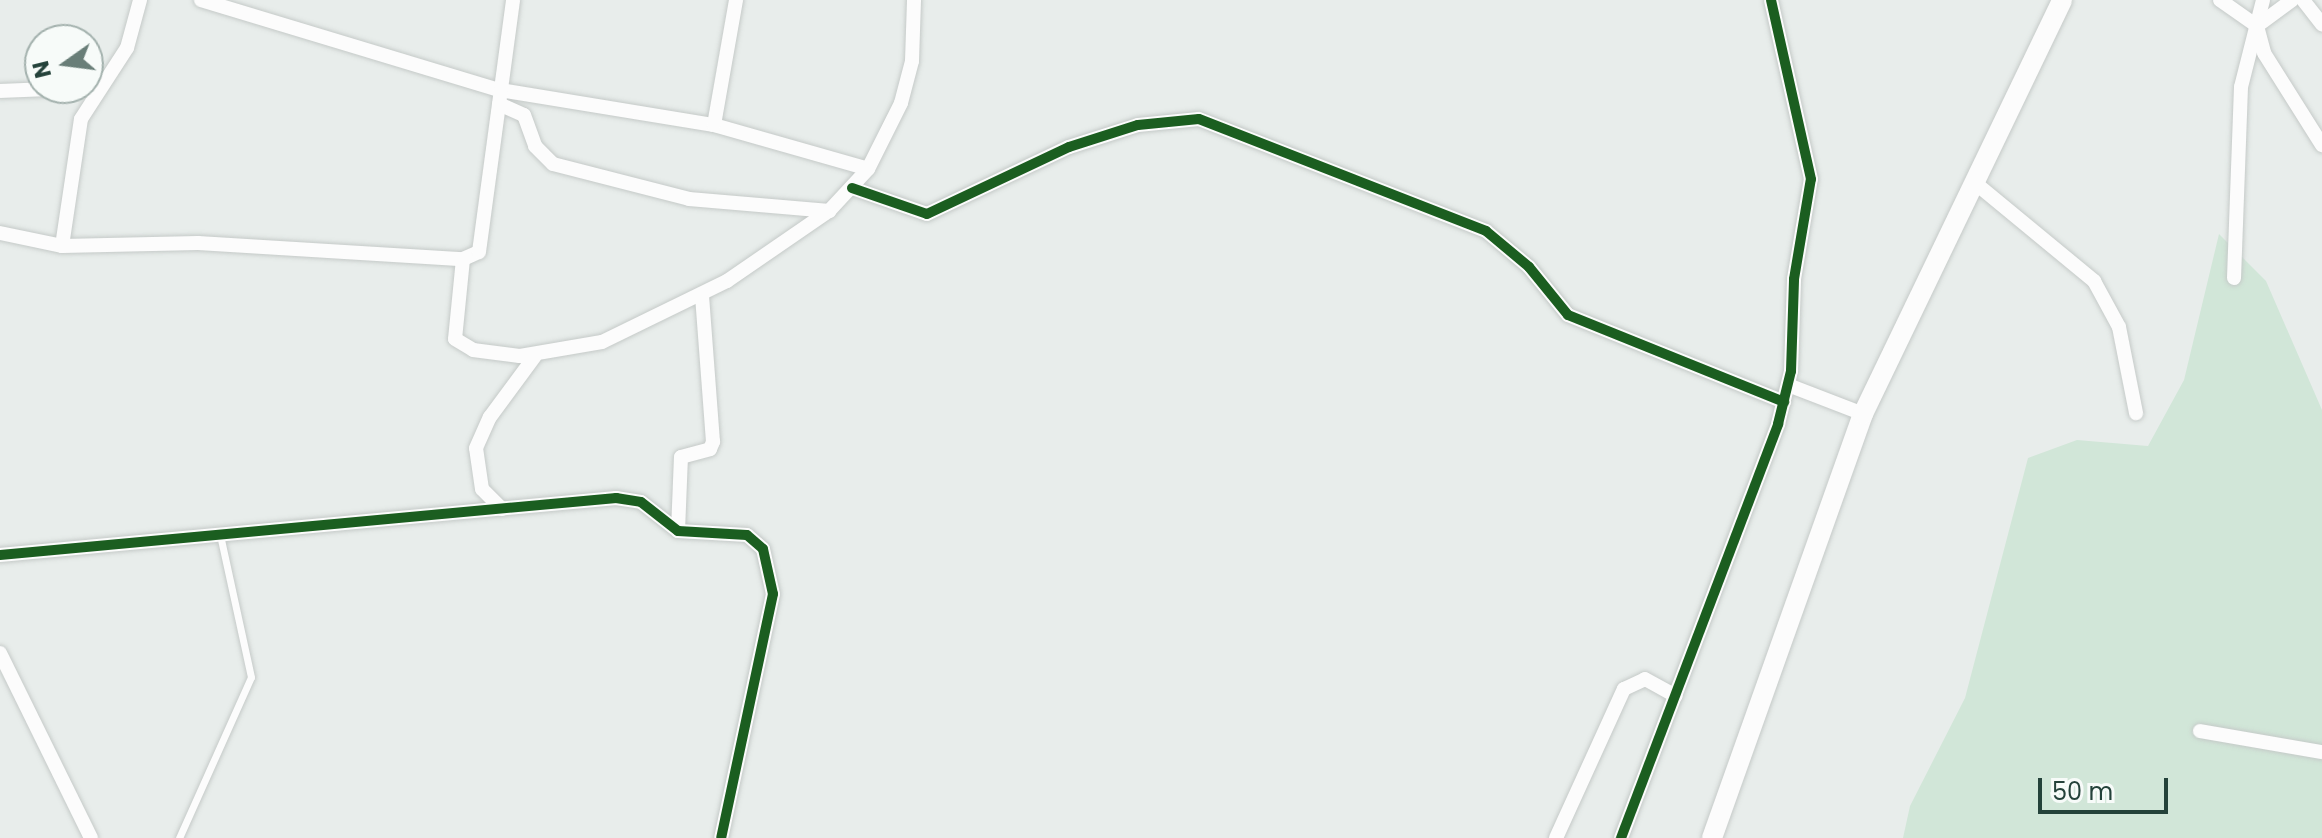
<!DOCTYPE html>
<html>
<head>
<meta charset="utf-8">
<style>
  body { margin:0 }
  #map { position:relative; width:2322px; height:838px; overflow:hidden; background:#e8edeb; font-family:Poppins,sans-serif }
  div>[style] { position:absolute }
  .green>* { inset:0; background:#d1e6d8 }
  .roads { filter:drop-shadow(0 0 2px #c5cac8) drop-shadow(0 0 2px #c5cac8) }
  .lane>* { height:7px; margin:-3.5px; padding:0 3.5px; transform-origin:3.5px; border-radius:3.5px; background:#fcfcfc }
  .street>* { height:14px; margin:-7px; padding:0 7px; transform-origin:7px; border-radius:7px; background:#fcfcfc }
  .secondary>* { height:20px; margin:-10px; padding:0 10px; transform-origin:10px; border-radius:10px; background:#fcfcfc }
  .cycleway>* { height:10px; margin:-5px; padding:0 5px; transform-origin:5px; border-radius:5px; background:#1b5e20 }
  span { translate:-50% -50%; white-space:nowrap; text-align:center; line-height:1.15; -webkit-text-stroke:8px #f7fbf9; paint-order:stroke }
  .north { position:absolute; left:24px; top:24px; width:80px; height:80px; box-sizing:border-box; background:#f7fbf9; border:2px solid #a3b1ad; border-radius:50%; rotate:256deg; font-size:22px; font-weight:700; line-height:32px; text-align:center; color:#24423a }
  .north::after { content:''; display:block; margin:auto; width:28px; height:36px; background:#697e78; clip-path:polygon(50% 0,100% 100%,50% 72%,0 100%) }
  .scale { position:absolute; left:2038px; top:778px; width:130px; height:36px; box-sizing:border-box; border:4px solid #24423a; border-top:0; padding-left:10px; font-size:24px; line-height:28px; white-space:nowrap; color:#24423a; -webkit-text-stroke:6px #f7fbf9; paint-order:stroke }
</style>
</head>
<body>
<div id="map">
  <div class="green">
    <div style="clip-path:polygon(2219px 234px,2266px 281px,2322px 410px,2322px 838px,1903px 838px,1910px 806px,1965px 698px,2028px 458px,2077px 440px,2148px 446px,2184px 380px)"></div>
  </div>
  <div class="roads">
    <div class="lane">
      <div style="left:179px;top:838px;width:176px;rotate:-65.9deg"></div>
      <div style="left:251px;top:677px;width:145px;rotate:-102.3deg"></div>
    </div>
    <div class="street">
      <div style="left:201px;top:0;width:312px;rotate:16.8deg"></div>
      <div style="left:500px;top:90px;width:217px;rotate:9.3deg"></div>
      <div style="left:714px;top:125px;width:160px;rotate:15.9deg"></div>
      <div style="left:2220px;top:0;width:45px;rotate:35.1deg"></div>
      <div style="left:2257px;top:26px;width:28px;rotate:75deg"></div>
      <div style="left:2264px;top:53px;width:109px;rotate:57.8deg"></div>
      <div style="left:2303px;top:0;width:31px;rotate:52deg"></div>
      <div style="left:2257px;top:26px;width:44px;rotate:-36.6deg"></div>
      <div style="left:0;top:91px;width:73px;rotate:-2.4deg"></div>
      <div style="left:499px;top:104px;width:27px;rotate:24deg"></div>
      <div style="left:524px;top:115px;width:33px;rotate:70deg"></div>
      <div style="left:535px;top:146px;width:25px;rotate:45deg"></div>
      <div style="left:553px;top:164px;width:140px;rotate:14.4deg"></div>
      <div style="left:689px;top:199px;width:141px;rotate:4.9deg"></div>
      <div style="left:714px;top:125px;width:127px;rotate:-80deg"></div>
      <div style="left:1974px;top:182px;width:156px;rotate:39.5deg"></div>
      <div style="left:2094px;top:281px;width:52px;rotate:61.5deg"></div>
      <div style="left:2119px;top:327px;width:88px;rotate:78.8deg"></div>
      <div style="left:852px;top:188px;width:79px;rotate:19.1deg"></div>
      <div style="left:927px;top:214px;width:157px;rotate:-25.3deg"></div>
      <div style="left:1069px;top:147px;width:72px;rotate:-17.7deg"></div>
      <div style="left:1138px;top:125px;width:61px;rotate:-5.6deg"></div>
      <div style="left:1199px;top:119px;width:308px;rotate:21.3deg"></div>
      <div style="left:1486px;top:231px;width:56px;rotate:39.9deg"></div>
      <div style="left:1529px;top:267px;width:62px;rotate:50.9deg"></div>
      <div style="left:1568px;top:315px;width:233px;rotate:21.9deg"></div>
      <div style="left:0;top:233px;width:63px;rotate:11.8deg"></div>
      <div style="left:62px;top:246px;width:136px;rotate:-1.3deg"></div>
      <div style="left:198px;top:243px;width:265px;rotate:3.5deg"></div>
      <div style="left:463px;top:259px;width:17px;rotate:-24deg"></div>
      <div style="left:479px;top:252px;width:254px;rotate:-82.3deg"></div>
      <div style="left:62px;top:246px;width:128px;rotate:-81.5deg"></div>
      <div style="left:81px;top:119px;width:85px;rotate:-57.1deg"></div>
      <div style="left:127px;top:48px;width:50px;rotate:-74.8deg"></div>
      <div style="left:463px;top:259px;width:80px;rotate:95.7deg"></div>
      <div style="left:455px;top:339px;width:21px;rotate:31deg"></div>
      <div style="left:473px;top:350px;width:47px;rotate:7.3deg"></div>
      <div style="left:520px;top:356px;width:83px;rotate:-9.7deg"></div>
      <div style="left:602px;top:342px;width:139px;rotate:-26deg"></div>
      <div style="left:727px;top:281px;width:124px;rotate:-34.5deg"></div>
      <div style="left:829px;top:211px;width:57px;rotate:-47.1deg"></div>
      <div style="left:868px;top:169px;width:74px;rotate:-63.4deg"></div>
      <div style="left:901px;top:103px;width:43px;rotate:-75.3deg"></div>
      <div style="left:912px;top:61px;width:61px;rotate:-88.1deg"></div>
      <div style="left:2234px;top:278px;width:191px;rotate:-87.9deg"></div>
      <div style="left:2241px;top:87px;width:90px;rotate:-75.8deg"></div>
      <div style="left:1788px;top:385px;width:80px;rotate:21.1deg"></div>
      <div style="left:502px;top:509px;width:28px;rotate:-135deg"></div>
      <div style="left:482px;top:489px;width:41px;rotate:-98.3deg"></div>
      <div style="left:476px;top:448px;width:34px;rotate:-66deg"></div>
      <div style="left:490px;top:417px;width:76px;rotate:-53.6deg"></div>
      <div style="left:678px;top:531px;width:74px;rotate:-87.7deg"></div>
      <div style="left:681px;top:457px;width:30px;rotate:-15deg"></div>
      <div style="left:710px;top:449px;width:8px;rotate:-67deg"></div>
      <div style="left:713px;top:442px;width:147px;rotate:-94.3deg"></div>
      <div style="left:0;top:555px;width:619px;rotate:-5.29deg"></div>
      <div style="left:616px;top:498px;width:25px;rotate:9deg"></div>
      <div style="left:641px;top:502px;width:47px;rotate:38.1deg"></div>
      <div style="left:678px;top:531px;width:69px;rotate:3.3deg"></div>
      <div style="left:747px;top:535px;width:21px;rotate:41deg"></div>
      <div style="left:763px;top:549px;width:46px;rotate:77.5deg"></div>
      <div style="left:773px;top:594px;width:249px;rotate:102deg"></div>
      <div style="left:0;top:653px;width:206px;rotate:63.8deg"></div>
      <div style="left:2200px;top:731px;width:124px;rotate:9.8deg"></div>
      <div style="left:1556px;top:838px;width:164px;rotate:-65.5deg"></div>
      <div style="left:1624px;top:689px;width:23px;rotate:-25deg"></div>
      <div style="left:1645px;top:679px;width:35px;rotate:29deg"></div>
      <div style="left:1621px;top:838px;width:443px;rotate:-69.2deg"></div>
      <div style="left:1778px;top:424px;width:55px;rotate:-76.2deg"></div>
      <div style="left:1791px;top:371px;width:92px;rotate:-88.1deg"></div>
      <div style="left:1794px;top:279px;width:101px;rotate:-80.4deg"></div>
      <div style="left:1811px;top:179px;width:183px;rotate:-102.6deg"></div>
    </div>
    <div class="secondary">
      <div style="left:1712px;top:838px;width:450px;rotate:-70.4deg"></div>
      <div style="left:1863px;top:414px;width:459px;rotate:-64.3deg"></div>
    </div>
  </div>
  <div class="cycleway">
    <div style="left:852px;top:188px;width:79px;rotate:19.1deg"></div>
    <div style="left:927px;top:214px;width:157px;rotate:-25.3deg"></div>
    <div style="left:1069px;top:147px;width:72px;rotate:-17.7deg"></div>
    <div style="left:1138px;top:125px;width:61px;rotate:-5.6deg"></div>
    <div style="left:1199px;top:119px;width:308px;rotate:21.3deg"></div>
    <div style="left:1486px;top:231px;width:56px;rotate:39.9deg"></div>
    <div style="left:1529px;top:267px;width:62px;rotate:50.9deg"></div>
    <div style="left:1568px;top:315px;width:233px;rotate:21.9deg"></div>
    <div style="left:0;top:555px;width:619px;rotate:-5.29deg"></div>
    <div style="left:616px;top:498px;width:25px;rotate:9deg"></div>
    <div style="left:641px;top:502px;width:47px;rotate:38.1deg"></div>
    <div style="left:678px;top:531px;width:69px;rotate:3.3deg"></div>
    <div style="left:747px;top:535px;width:21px;rotate:41deg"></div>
    <div style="left:763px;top:549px;width:46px;rotate:77.5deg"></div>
    <div style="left:773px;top:594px;width:249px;rotate:102deg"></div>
    <div style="left:1621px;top:838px;width:443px;rotate:-69.2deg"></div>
    <div style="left:1778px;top:424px;width:55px;rotate:-76.2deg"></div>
    <div style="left:1791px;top:371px;width:92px;rotate:-88.1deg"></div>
    <div style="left:1794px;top:279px;width:101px;rotate:-80.4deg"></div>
    <div style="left:1811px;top:179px;width:183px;rotate:-102.6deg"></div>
  </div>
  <div class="north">N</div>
  <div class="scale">50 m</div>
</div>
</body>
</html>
